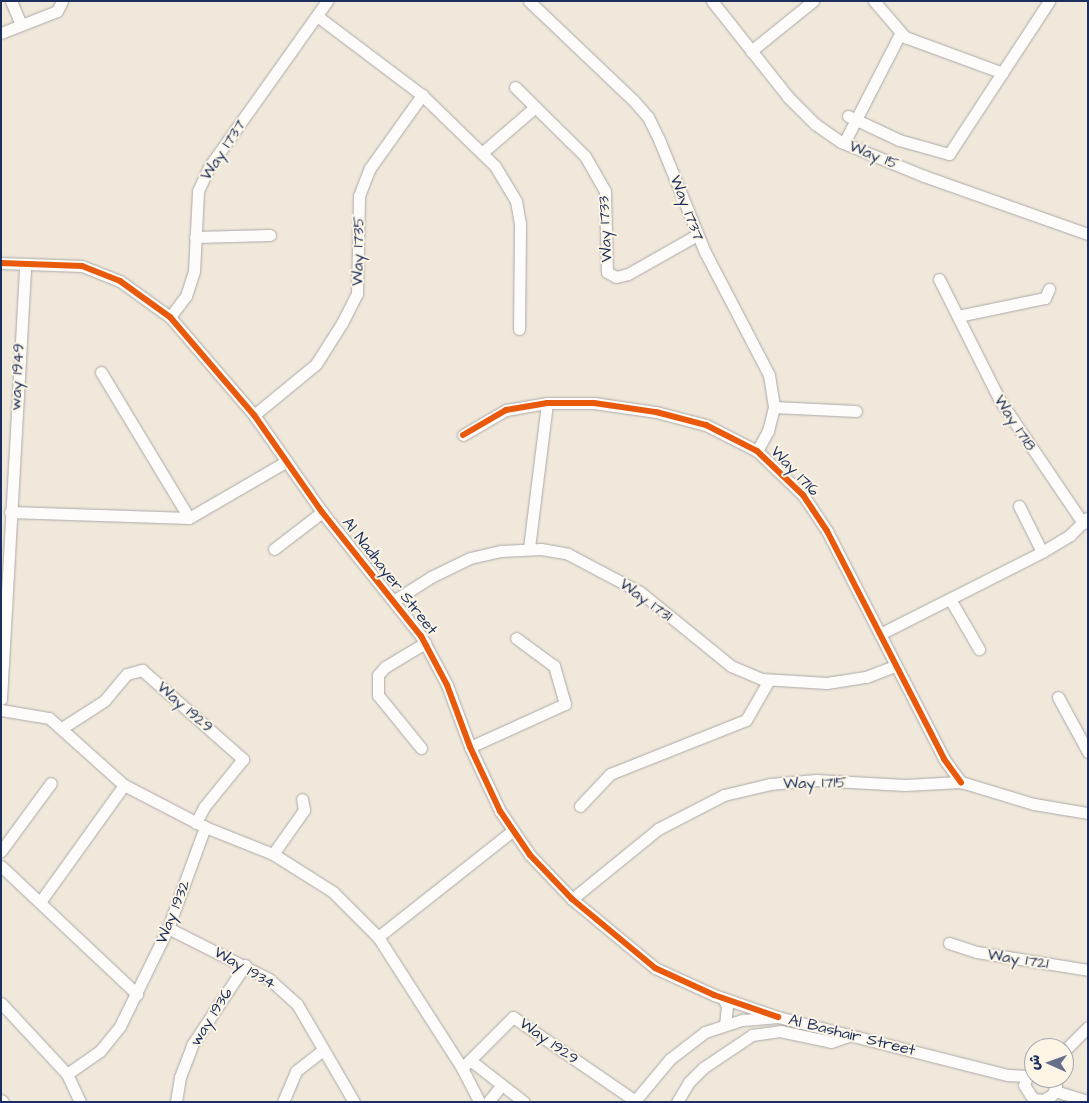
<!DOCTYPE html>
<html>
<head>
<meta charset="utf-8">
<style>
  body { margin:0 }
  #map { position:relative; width:1089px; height:1103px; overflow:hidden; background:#f0e8db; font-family:"Architects Daughter","Playpen Sans Arabic",sans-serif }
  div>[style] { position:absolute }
  .roads { filter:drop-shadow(0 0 1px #aba9a7) drop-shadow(0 0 1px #aba9a7) }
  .street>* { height:11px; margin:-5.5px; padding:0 5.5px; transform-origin:5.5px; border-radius:5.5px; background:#fdfcfa }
  .cycleway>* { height:6px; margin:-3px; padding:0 3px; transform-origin:3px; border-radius:3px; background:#e8590c }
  span { translate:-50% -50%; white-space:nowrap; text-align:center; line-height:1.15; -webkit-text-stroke:4px #fcf5e5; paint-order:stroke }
  .street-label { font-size:16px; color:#1b2f5e }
  .frame { position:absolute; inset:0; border:2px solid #1b2f5e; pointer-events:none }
  .north { position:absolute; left:1024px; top:1038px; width:50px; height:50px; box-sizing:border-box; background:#fcf5e5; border:1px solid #a2a6af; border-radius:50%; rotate:272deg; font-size:14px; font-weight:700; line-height:20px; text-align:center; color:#1b2f5e }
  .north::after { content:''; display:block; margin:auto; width:18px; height:22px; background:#66708a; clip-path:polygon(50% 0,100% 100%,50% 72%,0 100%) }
</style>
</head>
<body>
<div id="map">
  <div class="roads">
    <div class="street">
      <div style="left:11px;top:1px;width:26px;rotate:67deg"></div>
      <div style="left:529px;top:1px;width:145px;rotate:43.6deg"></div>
      <div style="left:634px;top:101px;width:21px;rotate:49deg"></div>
      <div style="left:648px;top:117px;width:28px;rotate:64deg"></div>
      <div style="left:660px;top:142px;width:119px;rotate:67.8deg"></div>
      <div style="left:705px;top:252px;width:139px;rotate:62.5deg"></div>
      <div style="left:769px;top:375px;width:32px;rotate:81deg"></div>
      <div style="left:774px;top:407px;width:25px;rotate:104deg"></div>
      <div style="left:768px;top:431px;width:23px;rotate:119deg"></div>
      <div style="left:712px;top:1px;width:122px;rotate:51.6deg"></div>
      <div style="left:788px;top:97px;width:38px;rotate:45deg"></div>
      <div style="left:815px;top:124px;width:32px;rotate:35deg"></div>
      <div style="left:841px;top:142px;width:90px;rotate:22.3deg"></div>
      <div style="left:924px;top:176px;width:174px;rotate:19.5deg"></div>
      <div style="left:874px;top:1px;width:48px;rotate:49.3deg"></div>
      <div style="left:905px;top:37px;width:104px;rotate:20.2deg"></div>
      <div style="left:317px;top:16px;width:131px;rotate:37deg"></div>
      <div style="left:422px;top:95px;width:102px;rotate:44.2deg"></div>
      <div style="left:495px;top:166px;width:41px;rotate:59deg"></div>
      <div style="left:516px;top:201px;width:22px;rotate:80deg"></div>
      <div style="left:520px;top:223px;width:106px;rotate:90.5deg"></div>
      <div style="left:1px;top:33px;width:60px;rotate:-21.4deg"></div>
      <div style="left:57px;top:11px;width:11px;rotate:-63deg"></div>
      <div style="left:751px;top:51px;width:80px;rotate:-38.9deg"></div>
      <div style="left:515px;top:87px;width:98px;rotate:44.6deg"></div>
      <div style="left:585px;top:156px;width:40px;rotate:60.3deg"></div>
      <div style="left:605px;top:191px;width:81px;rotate:88.6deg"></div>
      <div style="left:607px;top:272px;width:10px;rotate:29deg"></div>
      <div style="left:616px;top:277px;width:12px;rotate:-14deg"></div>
      <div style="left:628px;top:274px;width:79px;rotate:-29.5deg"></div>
      <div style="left:848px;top:116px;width:56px;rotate:25.2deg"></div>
      <div style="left:899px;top:140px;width:52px;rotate:15.6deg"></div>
      <div style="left:949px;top:154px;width:183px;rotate:-56.8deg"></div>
      <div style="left:844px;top:143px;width:123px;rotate:-62.8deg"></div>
      <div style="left:483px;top:152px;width:67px;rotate:-40.8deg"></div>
      <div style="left:195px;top:237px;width:75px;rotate:-1.5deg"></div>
      <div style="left:1px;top:263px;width:81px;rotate:2.1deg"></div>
      <div style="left:82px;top:266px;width:41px;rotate:21.5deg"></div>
      <div style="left:120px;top:281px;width:62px;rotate:35.8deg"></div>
      <div style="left:170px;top:317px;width:129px;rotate:49.4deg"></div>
      <div style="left:254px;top:415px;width:118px;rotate:55deg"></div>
      <div style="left:322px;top:512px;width:159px;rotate:51.4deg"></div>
      <div style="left:421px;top:636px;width:55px;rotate:62deg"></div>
      <div style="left:447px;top:685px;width:66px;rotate:69.6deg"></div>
      <div style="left:470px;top:747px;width:71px;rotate:64.9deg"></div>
      <div style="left:500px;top:811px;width:53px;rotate:55.7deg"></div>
      <div style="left:530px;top:855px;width:61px;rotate:46.3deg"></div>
      <div style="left:572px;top:899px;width:108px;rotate:39.7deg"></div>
      <div style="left:655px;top:968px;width:65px;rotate:24.6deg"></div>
      <div style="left:714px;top:995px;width:68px;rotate:19deg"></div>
      <div style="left:939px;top:279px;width:134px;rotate:63.4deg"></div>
      <div style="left:999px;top:399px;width:150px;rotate:55.9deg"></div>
      <div style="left:958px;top:316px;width:89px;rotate:-11.7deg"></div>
      <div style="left:1045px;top:298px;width:10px;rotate:-66deg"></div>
      <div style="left:170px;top:317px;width:26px;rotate:-53deg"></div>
      <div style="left:186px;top:296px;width:26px;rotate:-72deg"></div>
      <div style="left:194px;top:271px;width:80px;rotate:-87.1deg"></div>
      <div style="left:198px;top:191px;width:26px;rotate:-65deg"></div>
      <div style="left:209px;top:167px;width:204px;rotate:-54.6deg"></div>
      <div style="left:101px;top:372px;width:170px;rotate:58.9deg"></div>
      <div style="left:774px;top:407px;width:82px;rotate:2.8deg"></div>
      <div style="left:254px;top:415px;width:80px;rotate:-39.4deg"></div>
      <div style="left:316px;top:364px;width:49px;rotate:-57.6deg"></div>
      <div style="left:342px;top:323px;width:33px;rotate:-63deg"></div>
      <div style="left:357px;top:294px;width:98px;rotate:-88.8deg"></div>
      <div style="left:359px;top:196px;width:30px;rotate:-69deg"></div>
      <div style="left:370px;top:168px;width:90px;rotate:-54.5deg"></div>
      <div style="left:463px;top:435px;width:50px;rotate:-30.2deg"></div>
      <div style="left:506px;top:410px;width:42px;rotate:-9.7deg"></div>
      <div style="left:547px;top:403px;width:47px"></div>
      <div style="left:594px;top:403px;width:63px;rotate:8.3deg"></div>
      <div style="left:656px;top:412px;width:52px;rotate:14.6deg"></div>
      <div style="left:706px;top:425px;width:57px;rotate:27deg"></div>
      <div style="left:757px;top:451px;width:64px;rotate:43.7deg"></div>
      <div style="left:803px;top:495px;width:43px;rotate:56.3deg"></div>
      <div style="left:827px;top:531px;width:256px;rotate:62.8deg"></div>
      <div style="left:944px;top:759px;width:29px;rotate:54deg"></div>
      <div style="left:1019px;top:506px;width:51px;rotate:63.4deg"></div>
      <div style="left:10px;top:512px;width:179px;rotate:1.9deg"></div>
      <div style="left:189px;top:518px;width:113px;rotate:-30.2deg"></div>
      <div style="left:529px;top:548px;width:146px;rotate:-82.9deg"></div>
      <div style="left:274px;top:549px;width:61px;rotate:-37.6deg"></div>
      <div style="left:950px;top:599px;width:58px;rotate:59.9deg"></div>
      <div style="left:395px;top:600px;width:43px;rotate:-32.6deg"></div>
      <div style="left:431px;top:577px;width:43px;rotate:-26deg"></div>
      <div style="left:470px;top:558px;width:32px;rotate:-13deg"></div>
      <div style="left:501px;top:551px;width:40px;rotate:-2.9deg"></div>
      <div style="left:541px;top:549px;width:27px;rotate:10deg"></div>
      <div style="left:568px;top:554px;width:81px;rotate:27.8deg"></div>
      <div style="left:640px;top:592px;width:117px;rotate:39.1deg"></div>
      <div style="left:731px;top:666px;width:34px;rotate:23deg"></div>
      <div style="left:762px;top:679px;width:65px;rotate:3.5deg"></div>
      <div style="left:827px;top:683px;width:39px;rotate:-9deg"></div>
      <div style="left:866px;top:677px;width:31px;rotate:-21deg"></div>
      <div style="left:880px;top:634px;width:182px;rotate:-26.8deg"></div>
      <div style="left:1042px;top:552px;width:33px;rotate:-31deg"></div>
      <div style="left:1070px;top:535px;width:24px;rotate:-45deg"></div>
      <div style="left:1058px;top:697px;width:63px;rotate:61.4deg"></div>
      <div style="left:1px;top:699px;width:435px;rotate:-86.8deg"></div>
      <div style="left:1px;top:710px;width:49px;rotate:9.5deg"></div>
      <div style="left:49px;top:718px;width:101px;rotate:41.8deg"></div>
      <div style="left:124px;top:785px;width:91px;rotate:27.4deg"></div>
      <div style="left:205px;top:827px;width:73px;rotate:21.7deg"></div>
      <div style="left:273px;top:854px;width:71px;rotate:32.3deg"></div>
      <div style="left:333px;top:892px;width:64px;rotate:45deg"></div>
      <div style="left:378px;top:937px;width:156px;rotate:57.3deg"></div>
      <div style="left:462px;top:1068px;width:38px;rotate:63deg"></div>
      <div style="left:62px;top:728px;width:50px;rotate:-32.7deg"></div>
      <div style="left:104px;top:701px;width:35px;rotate:-50deg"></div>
      <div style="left:127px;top:674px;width:16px;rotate:-15deg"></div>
      <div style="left:142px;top:670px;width:135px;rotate:41.4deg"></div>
      <div style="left:243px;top:759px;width:62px;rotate:129.1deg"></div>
      <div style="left:204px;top:807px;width:18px;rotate:117deg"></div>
      <div style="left:470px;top:747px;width:104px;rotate:-24.4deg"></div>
      <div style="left:565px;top:704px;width:40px;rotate:-106deg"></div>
      <div style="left:554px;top:666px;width:47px;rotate:-143.6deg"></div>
      <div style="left:421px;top:748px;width:68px;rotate:-129.1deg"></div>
      <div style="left:378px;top:695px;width:20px;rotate:-90deg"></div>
      <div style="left:378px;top:675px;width:11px;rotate:-49deg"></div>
      <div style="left:385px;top:667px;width:47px;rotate:-31deg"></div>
      <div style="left:580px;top:806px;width:44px;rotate:-46.8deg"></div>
      <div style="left:610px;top:774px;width:146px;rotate:-21.7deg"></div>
      <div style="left:746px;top:720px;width:46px;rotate:-60.1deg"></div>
      <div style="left:1px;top:851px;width:84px;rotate:-53.7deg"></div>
      <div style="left:273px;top:854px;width:54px;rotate:-54.8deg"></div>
      <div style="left:304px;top:810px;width:11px;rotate:-100deg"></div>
      <div style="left:1px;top:866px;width:187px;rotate:43.3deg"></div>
      <div style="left:572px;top:899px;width:111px;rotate:-39.1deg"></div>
      <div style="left:658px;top:829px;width:74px;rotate:-27.3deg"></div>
      <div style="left:724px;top:795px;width:47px;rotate:-13.4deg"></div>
      <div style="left:770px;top:784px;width:46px;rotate:-5deg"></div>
      <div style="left:816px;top:780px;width:89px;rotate:3.2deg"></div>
      <div style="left:905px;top:785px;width:56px;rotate:-3.1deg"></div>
      <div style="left:961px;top:782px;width:76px;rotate:16.8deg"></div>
      <div style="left:1034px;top:804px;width:55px;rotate:9.5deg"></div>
      <div style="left:40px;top:902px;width:144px;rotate:-54.3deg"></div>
      <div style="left:168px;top:928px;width:113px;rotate:26.8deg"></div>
      <div style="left:269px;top:979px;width:38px;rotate:42deg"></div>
      <div style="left:297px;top:1004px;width:113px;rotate:59.8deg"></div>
      <div style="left:378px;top:937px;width:171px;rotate:-38.3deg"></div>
      <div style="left:949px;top:943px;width:29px;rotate:18deg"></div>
      <div style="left:977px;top:952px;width:112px;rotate:9.2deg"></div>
      <div style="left:723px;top:998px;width:9px;rotate:63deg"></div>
      <div style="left:727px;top:1006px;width:19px;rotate:96deg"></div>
      <div style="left:1px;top:1003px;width:97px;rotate:47.1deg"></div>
      <div style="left:67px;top:1074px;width:31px;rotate:65deg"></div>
      <div style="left:1064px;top:1051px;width:34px;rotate:-45deg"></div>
      <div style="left:470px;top:1060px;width:68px;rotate:37.9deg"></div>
      <div style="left:462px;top:1068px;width:72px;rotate:-45deg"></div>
      <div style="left:513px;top:1017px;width:148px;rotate:34.5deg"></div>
      <div style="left:1034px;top:1070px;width:9px;rotate:139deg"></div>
      <div style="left:1027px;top:1076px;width:9px;rotate:108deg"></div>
      <div style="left:1024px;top:1085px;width:17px;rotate:57deg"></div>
      <div style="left:1033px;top:1099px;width:10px;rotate:6deg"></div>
      <div style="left:1043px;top:1100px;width:10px;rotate:-29deg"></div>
      <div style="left:1052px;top:1095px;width:9px;rotate:-63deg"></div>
      <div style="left:1056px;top:1087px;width:9px;rotate:-96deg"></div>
      <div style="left:67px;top:1074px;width:40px;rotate:-34.9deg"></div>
      <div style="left:100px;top:1051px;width:32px;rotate:-51deg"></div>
      <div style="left:120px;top:1026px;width:109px;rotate:-63.9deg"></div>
      <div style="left:168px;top:928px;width:108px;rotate:-69.9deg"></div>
      <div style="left:1055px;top:1091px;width:34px;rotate:17deg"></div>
      <div style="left:1px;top:1100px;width:3px;rotate:45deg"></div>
      <div style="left:176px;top:1102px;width:25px;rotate:-81deg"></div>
      <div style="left:180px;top:1077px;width:34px;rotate:-69deg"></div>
      <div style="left:192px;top:1045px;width:96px;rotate:-56.5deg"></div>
      <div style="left:283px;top:1102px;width:34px;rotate:-67deg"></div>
      <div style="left:296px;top:1071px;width:34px;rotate:-38deg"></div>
      <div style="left:488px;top:1102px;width:22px;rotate:-51deg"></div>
      <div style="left:634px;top:1102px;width:56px;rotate:-50.1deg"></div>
      <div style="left:670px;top:1059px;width:44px;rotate:-37.6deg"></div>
      <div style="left:705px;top:1032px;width:40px;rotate:-18deg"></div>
      <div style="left:743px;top:1020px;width:35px;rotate:-5deg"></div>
      <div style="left:778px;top:1017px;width:237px;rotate:14.2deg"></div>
      <div style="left:1008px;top:1075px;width:19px;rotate:3deg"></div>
      <div style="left:677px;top:1102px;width:23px;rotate:-59deg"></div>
      <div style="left:689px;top:1082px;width:20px;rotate:-45deg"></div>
      <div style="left:703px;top:1068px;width:59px;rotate:-34deg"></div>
      <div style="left:752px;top:1035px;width:28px;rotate:-8deg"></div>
      <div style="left:780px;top:1031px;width:52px;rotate:12.2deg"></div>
      <div style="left:831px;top:1042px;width:21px;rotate:-19deg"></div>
    </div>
  </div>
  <div class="cycleway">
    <div style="left:1px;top:263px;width:81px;rotate:2.1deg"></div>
    <div style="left:82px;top:266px;width:41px;rotate:21.5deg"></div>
    <div style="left:120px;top:281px;width:62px;rotate:35.8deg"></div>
    <div style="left:170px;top:317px;width:129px;rotate:49.4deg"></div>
    <div style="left:254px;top:415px;width:118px;rotate:55deg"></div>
    <div style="left:322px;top:512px;width:159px;rotate:51.4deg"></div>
    <div style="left:421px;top:636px;width:55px;rotate:62deg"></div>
    <div style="left:447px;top:685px;width:66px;rotate:69.6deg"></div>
    <div style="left:470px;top:747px;width:71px;rotate:64.9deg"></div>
    <div style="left:500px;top:811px;width:53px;rotate:55.7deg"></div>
    <div style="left:530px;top:855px;width:61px;rotate:46.3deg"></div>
    <div style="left:572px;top:899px;width:108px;rotate:39.7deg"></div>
    <div style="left:655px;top:968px;width:65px;rotate:24.6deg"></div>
    <div style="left:714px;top:995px;width:68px;rotate:19deg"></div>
    <div style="left:463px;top:435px;width:50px;rotate:-30.2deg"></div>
    <div style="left:506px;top:410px;width:42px;rotate:-9.7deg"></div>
    <div style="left:547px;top:403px;width:47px"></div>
    <div style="left:594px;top:403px;width:63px;rotate:8.3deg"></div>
    <div style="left:656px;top:412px;width:52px;rotate:14.6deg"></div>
    <div style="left:706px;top:425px;width:57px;rotate:27deg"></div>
    <div style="left:757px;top:451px;width:64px;rotate:43.7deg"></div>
    <div style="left:803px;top:495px;width:43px;rotate:56.3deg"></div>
    <div style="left:827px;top:531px;width:256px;rotate:62.8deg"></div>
    <div style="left:944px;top:759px;width:29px;rotate:54deg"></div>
  </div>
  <div class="street-label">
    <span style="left:223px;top:150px;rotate:-57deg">Way 1737</span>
    <span style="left:874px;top:155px;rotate:22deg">Way 15</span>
    <span style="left:687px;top:208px;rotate:69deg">Way 1737</span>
    <span style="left:605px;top:229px;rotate:-93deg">Way 1733</span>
    <span style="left:358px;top:251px;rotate:-89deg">Way 1735</span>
    <span style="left:17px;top:377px;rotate:-87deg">way 1949</span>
    <span style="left:1015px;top:423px;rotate:57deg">Way 1718</span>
    <span style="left:795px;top:471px;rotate:46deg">Way 1716</span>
    <span style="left:390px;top:576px;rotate:52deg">Al Nadhayer Street</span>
    <span style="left:646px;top:600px;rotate:36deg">Way 1731</span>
    <span style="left:185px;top:707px;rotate:41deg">Way 1929</span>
    <span style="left:815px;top:783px;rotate:-1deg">Way 1715</span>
    <span style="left:173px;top:912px;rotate:-68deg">Way 1932</span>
    <span style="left:1018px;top:959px;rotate:9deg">Way 1721</span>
    <span style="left:245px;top:968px;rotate:30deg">Way 1934</span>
    <span style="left:211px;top:1017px;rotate:-58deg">way 1936</span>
    <span style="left:852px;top:1035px;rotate:14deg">Al Bashair Street</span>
    <span style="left:549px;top:1041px;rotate:35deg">Way 1929</span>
  </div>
  <div class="frame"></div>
  <div class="north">ش</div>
</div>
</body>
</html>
